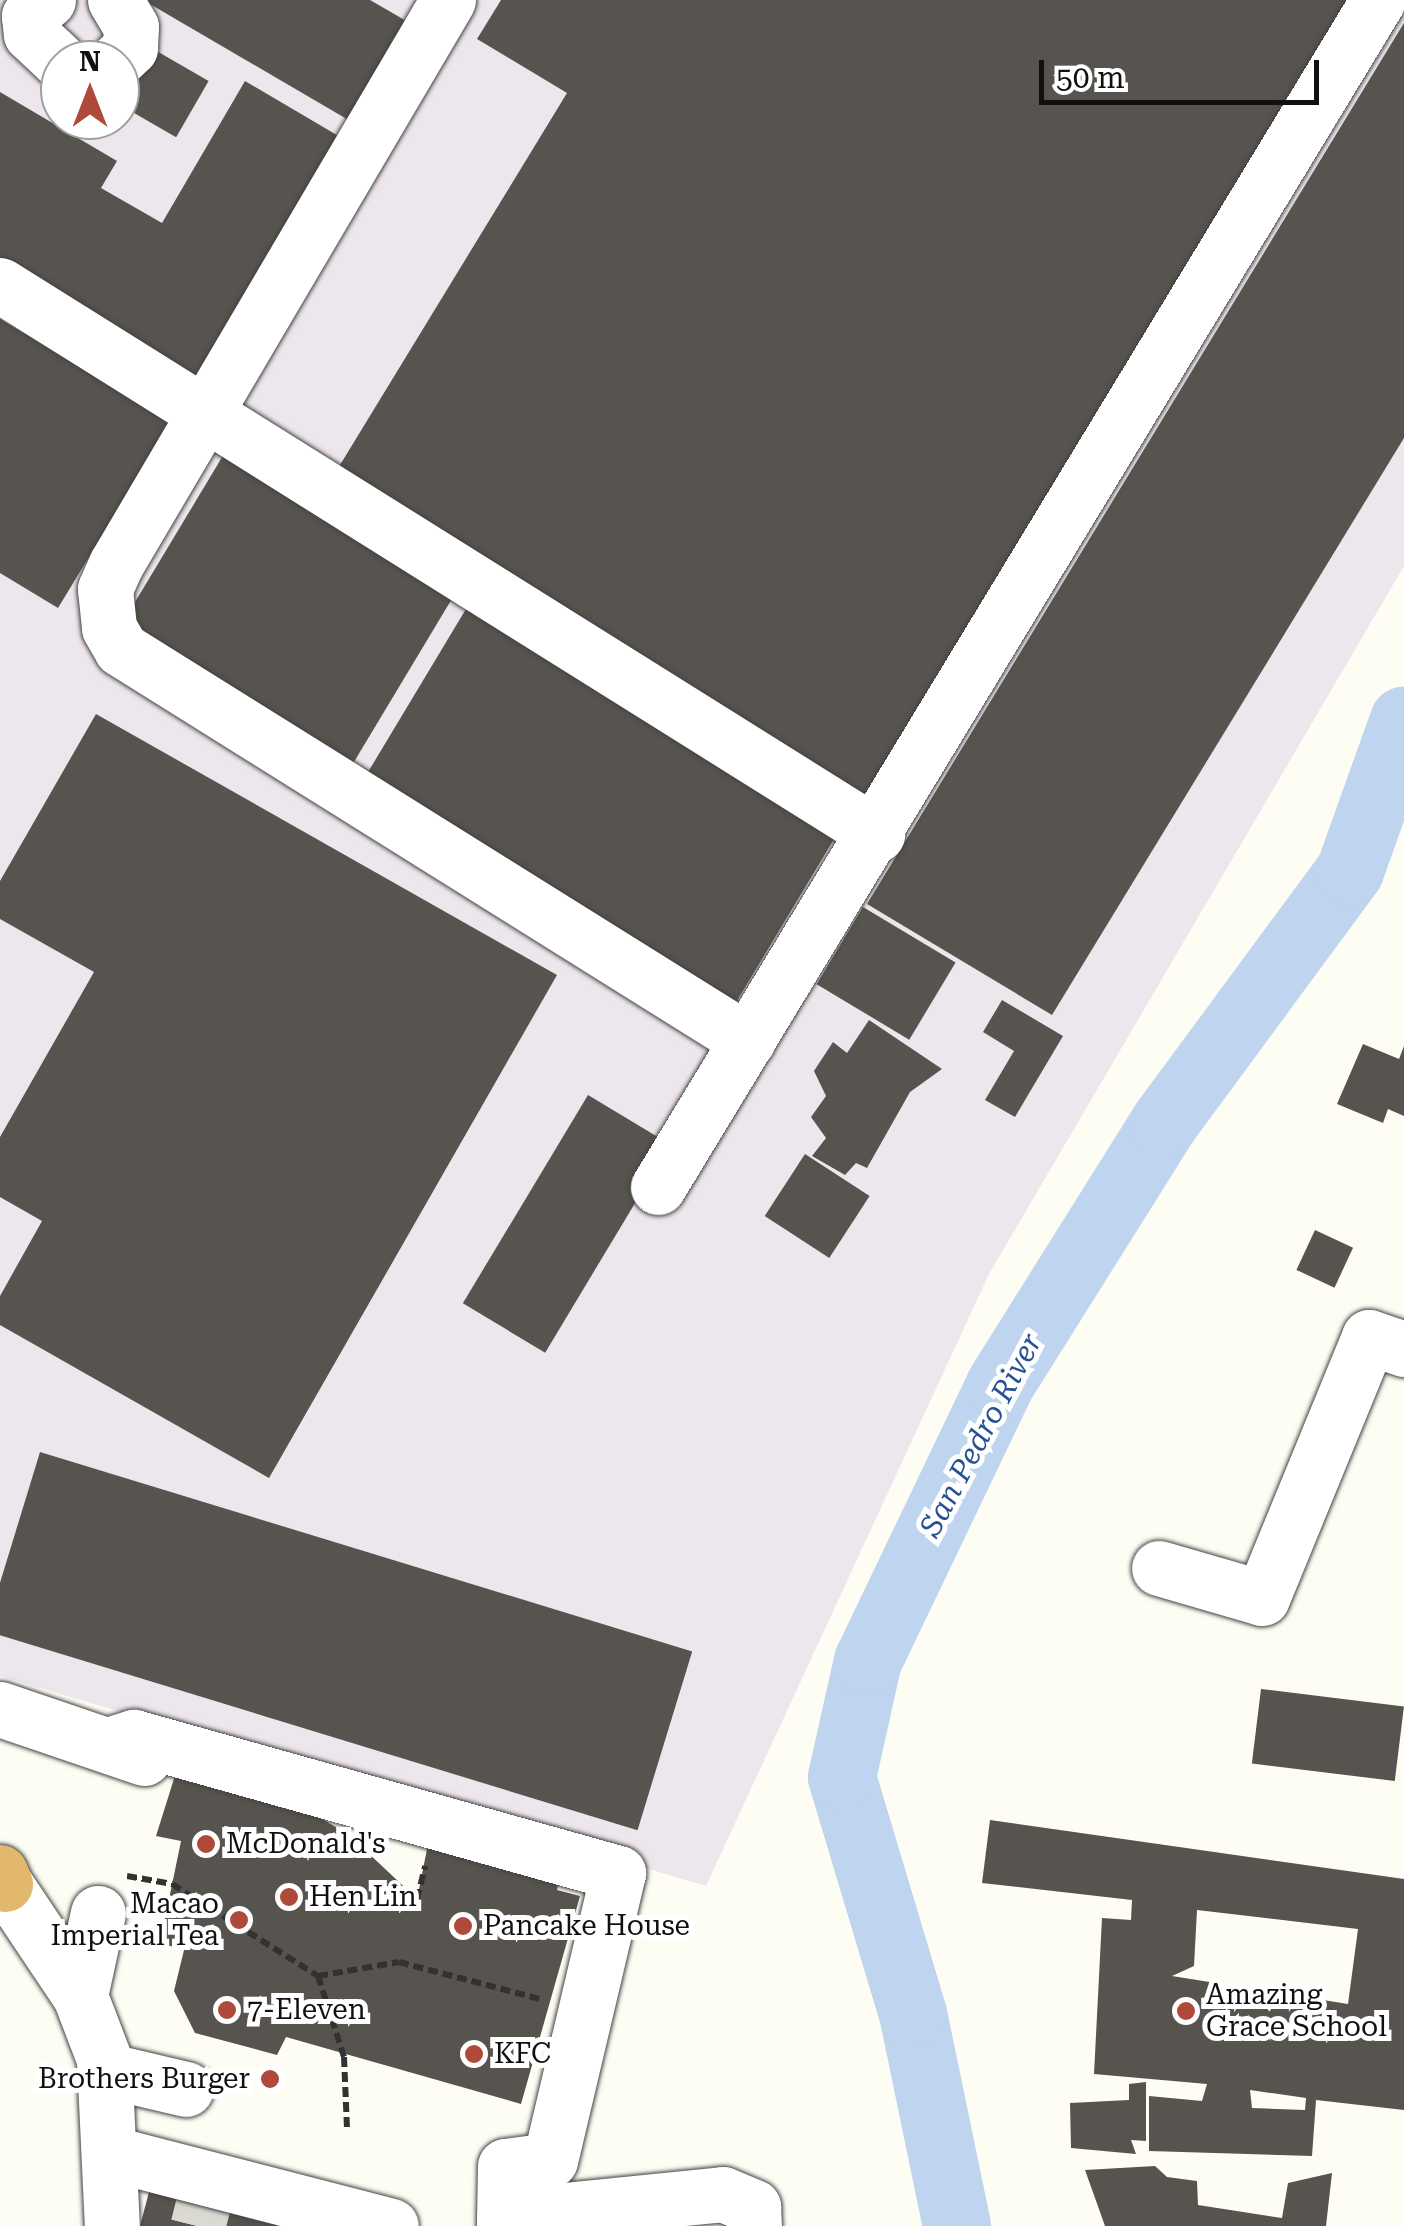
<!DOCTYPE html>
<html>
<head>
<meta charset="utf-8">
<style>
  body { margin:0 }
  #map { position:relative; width:1404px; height:2226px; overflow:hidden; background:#fefdf4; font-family:"Roboto Serif",serif }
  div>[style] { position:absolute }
  .industrial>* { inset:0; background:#ede6ec }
  .river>* { height:68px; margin:-34px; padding:0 34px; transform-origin:34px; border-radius:34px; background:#bfd4ef }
  .building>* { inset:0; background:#57534e; transform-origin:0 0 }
  .minor-tunnel>* { height:55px; margin-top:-27.5px; transform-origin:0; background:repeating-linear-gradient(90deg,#dad9d2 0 55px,transparent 0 83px) }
  .path>* { height:6px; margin-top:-3px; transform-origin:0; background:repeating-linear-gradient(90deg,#323232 0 10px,transparent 0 15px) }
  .roads { filter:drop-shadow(0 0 2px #434343) drop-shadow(0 0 2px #434343) }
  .minor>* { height:55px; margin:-27.5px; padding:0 27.5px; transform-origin:27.5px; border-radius:27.5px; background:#fff }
  .highway>* { height:55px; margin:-27.5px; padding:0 27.5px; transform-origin:27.5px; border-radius:27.5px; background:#e2b86e }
  .dots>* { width:28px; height:28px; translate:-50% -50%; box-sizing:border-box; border:5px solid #fff; border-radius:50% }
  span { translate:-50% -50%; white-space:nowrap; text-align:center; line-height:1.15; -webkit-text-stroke:10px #fff; paint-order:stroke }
  .poi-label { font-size:28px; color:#101010 }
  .left { translate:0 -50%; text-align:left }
  .right { translate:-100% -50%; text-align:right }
  .water-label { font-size:30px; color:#285193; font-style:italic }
  .north { position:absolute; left:40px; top:40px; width:100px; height:100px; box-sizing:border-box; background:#fff; border:2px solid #9f9f9f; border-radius:50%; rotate:0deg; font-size:28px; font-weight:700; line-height:40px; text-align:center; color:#101010 }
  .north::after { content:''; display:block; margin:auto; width:35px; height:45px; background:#af4939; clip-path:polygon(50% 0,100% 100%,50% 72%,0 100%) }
  .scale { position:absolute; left:1039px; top:60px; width:280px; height:45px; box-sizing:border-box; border:5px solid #101010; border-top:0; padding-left:12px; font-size:30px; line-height:35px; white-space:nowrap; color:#101010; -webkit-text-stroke:8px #fff; paint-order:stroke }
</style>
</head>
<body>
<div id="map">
  <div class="industrial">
    <div style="clip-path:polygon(evenodd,0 0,1404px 0,1404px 566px,989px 1274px,706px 1886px,0 1676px,0 0,60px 60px,120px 60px,120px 120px,60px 120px,60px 60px)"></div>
  </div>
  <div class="river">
    <div style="left:957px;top:2226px;width:217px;rotate:-101.7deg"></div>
    <div style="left:913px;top:2014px;width:247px;rotate:-106.7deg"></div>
    <div style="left:842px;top:1777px;width:119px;rotate:-77.4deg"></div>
    <div style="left:868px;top:1661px;width:306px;rotate:-64.4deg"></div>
    <div style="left:1000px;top:1385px;width:310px;rotate:-57.9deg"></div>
    <div style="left:1165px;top:1122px;width:312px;rotate:-53.6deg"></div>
    <div style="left:1350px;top:871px;width:160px;rotate:-70.3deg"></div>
  </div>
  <div class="building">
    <div style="clip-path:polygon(143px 0,370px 0,415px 26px,357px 125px)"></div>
    <div style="clip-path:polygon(501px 0,1360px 0,865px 813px,329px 483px,567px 93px,477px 39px)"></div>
    <div style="clip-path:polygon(1404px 23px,1404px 438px,1052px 1015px,867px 904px)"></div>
    <div style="left:148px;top:46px;width:70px;height:65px;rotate:30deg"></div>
    <div style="clip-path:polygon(245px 81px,347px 141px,202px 386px,0 268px,0 92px,117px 161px,101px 188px,162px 223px)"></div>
    <div style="clip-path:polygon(0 319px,171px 422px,58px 608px,0 573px)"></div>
    <div style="left:227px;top:449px;width:270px;height:210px;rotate:31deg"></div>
    <div style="left:466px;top:609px;width:434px;height:199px;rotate:31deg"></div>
    <div style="clip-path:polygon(96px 714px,557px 975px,269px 1478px,0 1325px,0 1296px,42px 1221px,0 1197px,0 1137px,94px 972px,0 919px,0 881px)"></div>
    <div style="left:863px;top:907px;width:108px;height:90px;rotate:31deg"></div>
    <div style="clip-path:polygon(1002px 1000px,1063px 1036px,1015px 1117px,985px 1100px,1014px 1051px,983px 1032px)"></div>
    <div style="clip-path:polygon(869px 1020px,942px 1069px,910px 1092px,867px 1168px,856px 1163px,845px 1175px,812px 1156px,826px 1138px,811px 1117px,826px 1096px,814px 1071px,833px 1042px,847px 1053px)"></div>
    <div style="clip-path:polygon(1363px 1044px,1399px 1059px,1404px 1046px,1404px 1116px,1388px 1109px,1383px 1123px,1337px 1104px)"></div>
    <div style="left:588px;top:1095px;width:96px;height:243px;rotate:31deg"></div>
    <div style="left:805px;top:1154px;width:77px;height:74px;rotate:33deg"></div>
    <div style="left:1315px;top:1230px;width:42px;height:44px;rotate:25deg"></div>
    <div style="left:40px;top:1452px;width:682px;height:187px;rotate:17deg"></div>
    <div style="left:1261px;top:1689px;width:144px;height:75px;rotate:7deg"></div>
    <div style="clip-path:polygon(178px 1766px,296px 1804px,348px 1834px,417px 1899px,428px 1844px,560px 1876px,557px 1890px,580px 1896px,521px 2104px,286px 2037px,277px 2055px,195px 2033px,174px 1991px,184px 1950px,160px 1943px,181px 1841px,156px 1836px)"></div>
    <div style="clip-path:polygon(evenodd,990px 1820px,1404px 1879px,1404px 2110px,1316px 2100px,1312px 2156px,1149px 2151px,1149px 2096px,1202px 2101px,1207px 2084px,1094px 2074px,1102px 1918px,1131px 1920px,1132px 1900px,982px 1883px,990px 1820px,1197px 1910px,1358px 1929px,1348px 2004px,1172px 1976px,1194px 1966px,1197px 1910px,990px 1820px,1250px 2090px,1306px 2098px,1305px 2110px,1252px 2108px,1250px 2090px)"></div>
    <div style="clip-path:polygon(1146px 2082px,1146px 2141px,1131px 2140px,1136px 2154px,1071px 2148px,1070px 2103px,1129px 2100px,1129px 2084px)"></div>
    <div style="clip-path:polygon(1155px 2166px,1167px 2177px,1197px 2181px,1198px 2205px,1282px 2218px,1288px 2183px,1332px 2173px,1326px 2226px,1105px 2226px,1085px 2170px)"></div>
    <div style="clip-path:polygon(149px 2192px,277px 2225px,277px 2226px,140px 2226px)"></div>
  </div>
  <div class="minor-tunnel">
    <div style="left:198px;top:2226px;width:21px;rotate:-76deg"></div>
  </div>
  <div class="path">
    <div style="left:127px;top:1876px;width:46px;rotate:10.1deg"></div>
    <div style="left:172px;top:1884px;width:173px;rotate:32.2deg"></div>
    <div style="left:318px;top:1976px;width:85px;rotate:72.2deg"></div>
    <div style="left:344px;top:2057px;width:71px;rotate:87.6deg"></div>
    <div style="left:417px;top:1899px;width:34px;rotate:-76deg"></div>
    <div style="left:318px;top:1976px;width:82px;rotate:-9.8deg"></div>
    <div style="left:399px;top:1962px;width:146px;rotate:14.7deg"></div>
  </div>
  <div class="roads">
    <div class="minor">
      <div style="left:48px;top:0;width:25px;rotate:140deg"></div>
      <div style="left:29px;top:16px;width:18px;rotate:84deg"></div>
      <div style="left:31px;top:34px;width:40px;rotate:43deg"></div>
      <div style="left:115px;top:0;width:31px;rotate:59deg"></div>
      <div style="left:131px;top:27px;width:21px;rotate:93deg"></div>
      <div style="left:130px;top:48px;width:18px;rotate:137deg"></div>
      <div style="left:448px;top:0;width:654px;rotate:120.48deg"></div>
      <div style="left:116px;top:564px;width:27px;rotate:114deg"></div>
      <div style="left:105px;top:589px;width:39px;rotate:84deg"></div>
      <div style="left:109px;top:628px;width:24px;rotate:60deg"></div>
      <div style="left:121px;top:649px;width:739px;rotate:32.01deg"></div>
      <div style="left:0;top:285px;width:1035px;rotate:32.05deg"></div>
      <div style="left:658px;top:1187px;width:1388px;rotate:-58.76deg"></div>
      <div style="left:1159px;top:1568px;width:107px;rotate:16.2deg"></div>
      <div style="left:1262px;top:1598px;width:282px;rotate:-67.7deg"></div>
      <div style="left:1369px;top:1337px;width:37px;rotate:19deg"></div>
      <div style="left:0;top:1709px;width:152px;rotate:18.8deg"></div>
      <div style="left:114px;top:1743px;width:21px;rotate:-17deg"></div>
      <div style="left:134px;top:1737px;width:503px;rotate:15.69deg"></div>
      <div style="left:618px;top:1873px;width:295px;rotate:103.3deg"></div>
      <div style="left:550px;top:2160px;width:45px;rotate:172.4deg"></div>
      <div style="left:505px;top:2166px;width:60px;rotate:91deg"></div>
      <div style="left:5px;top:1884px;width:135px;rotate:56.2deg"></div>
      <div style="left:80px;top:1996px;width:67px;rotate:69.1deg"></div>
      <div style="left:104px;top:2059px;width:167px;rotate:87.3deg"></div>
      <div style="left:80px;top:1996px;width:85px;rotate:-77.8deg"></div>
      <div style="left:105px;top:2070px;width:83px;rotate:13.2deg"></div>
      <div style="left:113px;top:2154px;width:287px;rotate:14.5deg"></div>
      <div style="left:504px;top:2216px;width:220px;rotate:-5.7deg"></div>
      <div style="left:723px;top:2194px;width:33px;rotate:23deg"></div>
      <div style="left:753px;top:2207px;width:19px;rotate:87deg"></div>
    </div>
    <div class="highway">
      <div style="left:0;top:1872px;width:13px;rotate:67deg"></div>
    </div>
  </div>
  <div class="dots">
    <div style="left:206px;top:1844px;background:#af4939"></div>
    <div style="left:289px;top:1897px;background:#af4939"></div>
    <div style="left:239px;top:1920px;background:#af4939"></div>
    <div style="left:463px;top:1926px;background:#af4939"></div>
    <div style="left:227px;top:2010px;background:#af4939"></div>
    <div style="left:1186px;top:2011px;background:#af4939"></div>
    <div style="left:474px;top:2054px;background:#af4939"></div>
    <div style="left:270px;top:2079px;background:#af4939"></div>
  </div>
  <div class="poi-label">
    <span class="left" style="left:226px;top:1844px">McDonald's</span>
    <span class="left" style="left:309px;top:1897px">Hen Lin</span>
    <span class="right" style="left:219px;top:1920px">Macao<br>Imperial Tea</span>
    <span class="left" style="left:483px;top:1926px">Pancake House</span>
    <span class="left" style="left:1206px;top:2011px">Amazing<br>Grace School</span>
    <span class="left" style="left:247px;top:2010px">7-Eleven</span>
    <span class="left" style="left:494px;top:2054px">KFC</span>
    <span class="right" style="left:250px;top:2079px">Brothers Burger</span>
  </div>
  <div class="water-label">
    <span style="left:981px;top:1435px;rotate:-62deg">San Pedro River</span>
  </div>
  <div class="north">N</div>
  <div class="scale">50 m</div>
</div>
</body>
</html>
